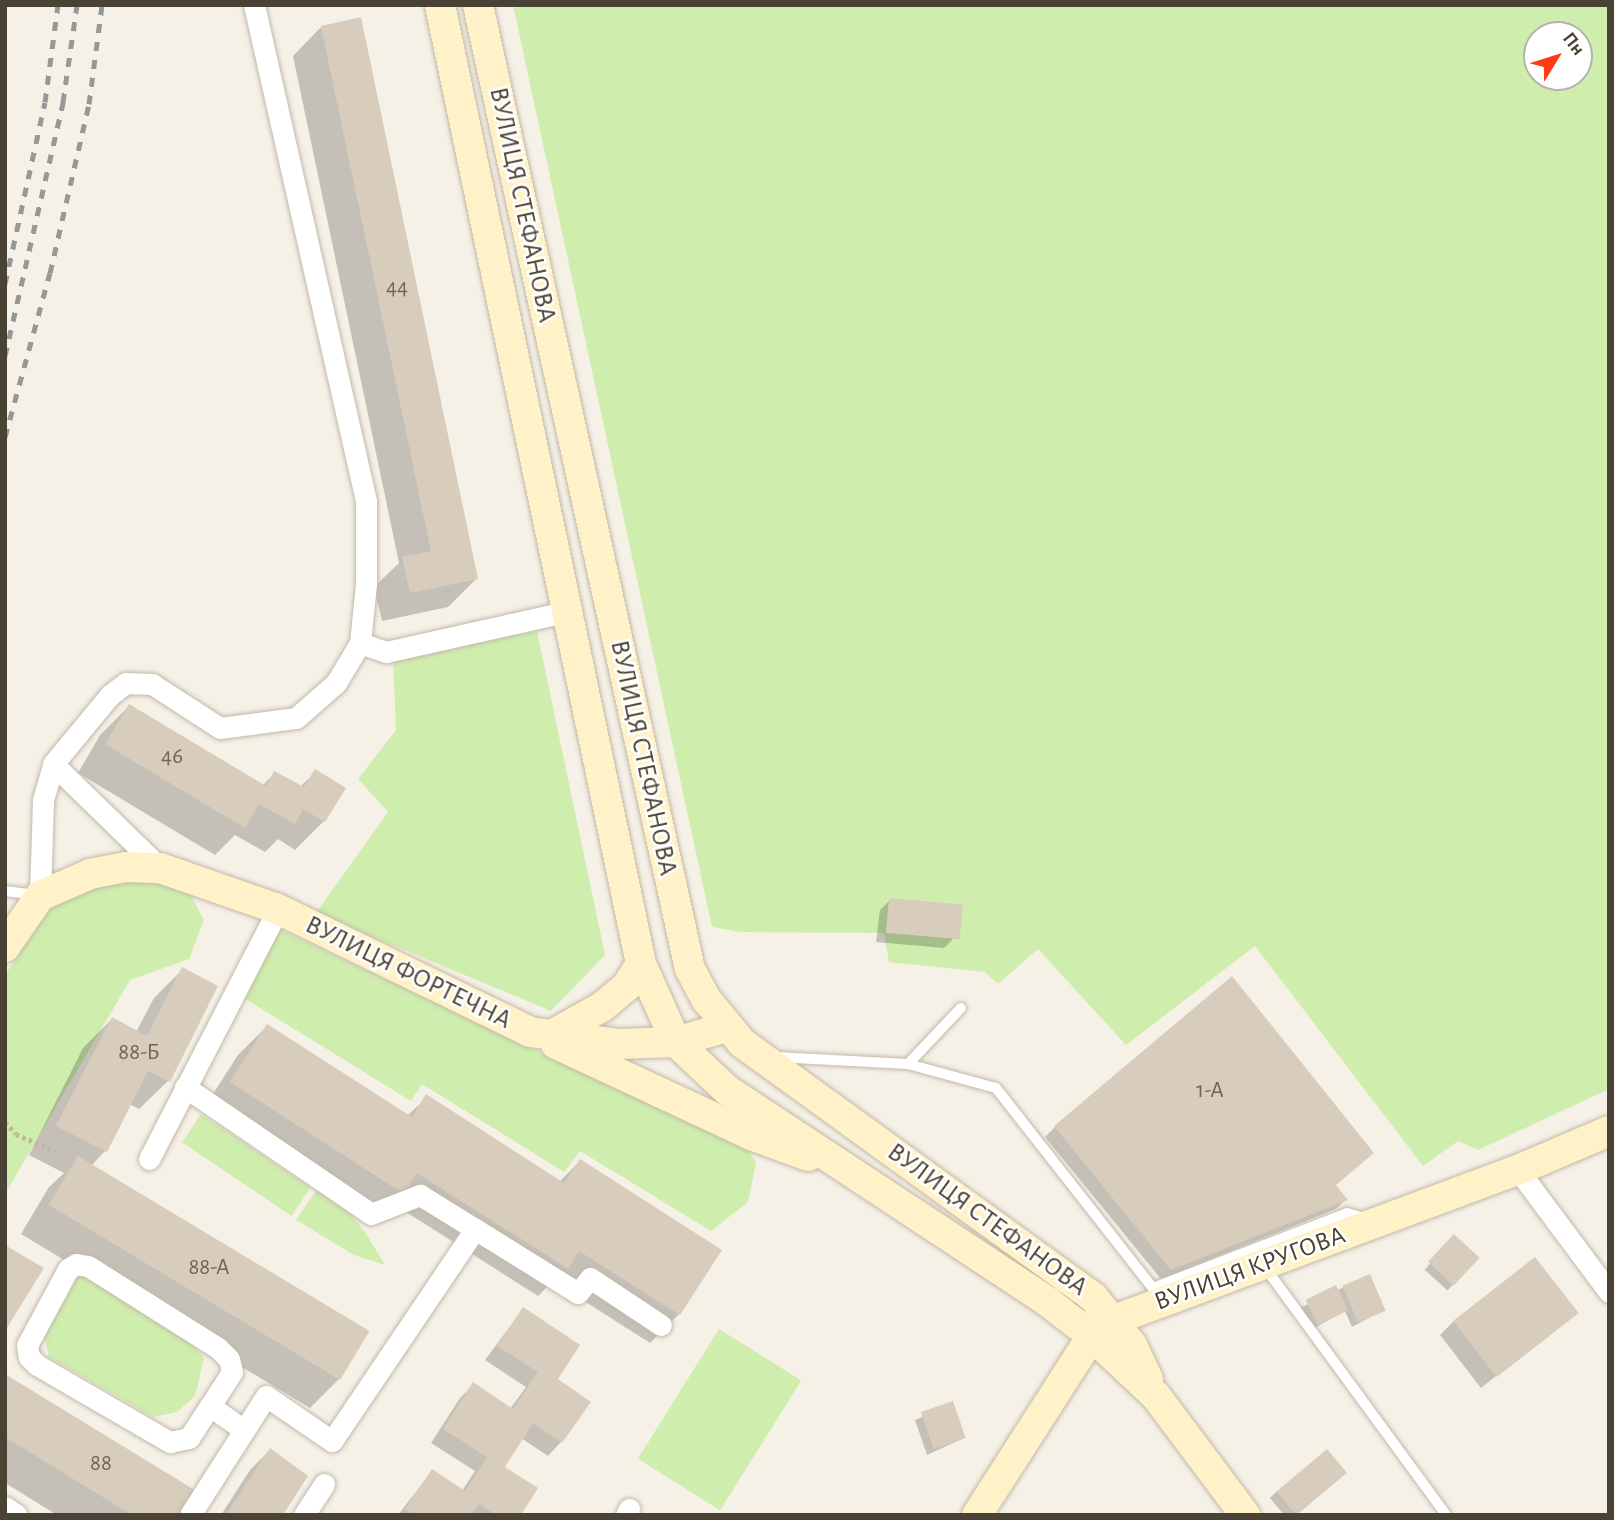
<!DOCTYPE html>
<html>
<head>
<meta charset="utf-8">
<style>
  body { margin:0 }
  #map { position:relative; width:1614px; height:1520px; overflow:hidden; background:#f5f1e7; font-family:"Alegreya Sans",sans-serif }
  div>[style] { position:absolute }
  .green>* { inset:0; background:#cfedad; transform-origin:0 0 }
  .shadow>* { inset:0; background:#0003; transform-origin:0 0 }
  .building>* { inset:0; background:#d8cdbc; transform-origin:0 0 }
  .path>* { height:4.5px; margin-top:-2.25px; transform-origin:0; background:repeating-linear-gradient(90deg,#c5b699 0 3.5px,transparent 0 7px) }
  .roads { filter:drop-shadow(0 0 2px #c2b9a9) drop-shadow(0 0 2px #c2b9a9) }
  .lane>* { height:10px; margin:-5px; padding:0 5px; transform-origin:5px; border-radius:5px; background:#fff }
  .street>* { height:21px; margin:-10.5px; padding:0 10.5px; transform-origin:10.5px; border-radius:10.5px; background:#fff }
  .secondary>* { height:30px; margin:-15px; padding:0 15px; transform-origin:15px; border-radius:15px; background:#fff2c8 }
  .rail>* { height:5px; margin-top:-2.5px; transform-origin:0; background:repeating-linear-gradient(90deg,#979797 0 9px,transparent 0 18px) }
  span { translate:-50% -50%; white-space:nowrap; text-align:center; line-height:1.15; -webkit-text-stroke:5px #fff; paint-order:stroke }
  .number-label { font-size:23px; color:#6d6557 }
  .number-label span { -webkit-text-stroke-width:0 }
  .street-label { font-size:26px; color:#494235 }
  .frame { position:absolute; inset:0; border:7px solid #494235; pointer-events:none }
  .north { position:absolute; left:1523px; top:21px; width:70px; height:70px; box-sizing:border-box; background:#fff; border:2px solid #b6b3ae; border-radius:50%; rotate:52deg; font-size:19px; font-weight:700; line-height:28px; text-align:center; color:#494235 }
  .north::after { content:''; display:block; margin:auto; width:24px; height:32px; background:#ff3a15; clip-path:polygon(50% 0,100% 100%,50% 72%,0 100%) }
</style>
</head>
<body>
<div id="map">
  <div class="green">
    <div style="clip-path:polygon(evenodd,513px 5px,1609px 5px,1609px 1089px,1478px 1150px,1458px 1141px,1423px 1166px,1255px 946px,1126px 1045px,1038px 949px,998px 984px,985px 972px,889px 962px,884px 933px,741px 932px,712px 927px,513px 5px,1537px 35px,1579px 35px,1579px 77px,1537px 77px,1537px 35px)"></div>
    <div style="clip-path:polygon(537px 631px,605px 955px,551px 1011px,316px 913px,388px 812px,358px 779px,396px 730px,393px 658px)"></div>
    <div style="clip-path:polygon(123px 876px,187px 888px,204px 920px,189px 959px,130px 980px,5px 1194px,5px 975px,52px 901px)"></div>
    <div style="clip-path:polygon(279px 929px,749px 1151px,756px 1163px,748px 1202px,711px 1231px,580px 1151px,564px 1172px,422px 1084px,411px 1101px,244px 998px)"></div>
    <div style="left:201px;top:1114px;width:132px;height:34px;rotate:34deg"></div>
    <div style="clip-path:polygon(323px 1181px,365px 1232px,385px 1265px,354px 1255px,296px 1220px)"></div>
    <div style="clip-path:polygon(77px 1275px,98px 1276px,180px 1329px,204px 1358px,195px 1396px,177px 1412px,153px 1417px,49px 1357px,44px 1335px)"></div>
    <div style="left:719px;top:1329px;width:97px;height:153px;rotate:32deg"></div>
  </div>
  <div class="shadow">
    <div style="clip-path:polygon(321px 27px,476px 579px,448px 607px,382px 621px,374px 587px,399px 563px,293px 56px)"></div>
    <div style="clip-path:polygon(129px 706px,263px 785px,274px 774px,300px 787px,316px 772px,324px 821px,295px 850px,278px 839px,265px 852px,235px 835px,215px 855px,78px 773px,100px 735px)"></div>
    <div style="clip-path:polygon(890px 900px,954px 938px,944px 948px,876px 942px,880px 910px)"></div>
    <div style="clip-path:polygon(182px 970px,168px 1081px,139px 1109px,129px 1104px,105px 1151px,91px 1166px,339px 1379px,310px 1408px,21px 1234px,49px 1187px,64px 1173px,29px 1155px,83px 1048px,112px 1019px,136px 1032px,154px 998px)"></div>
    <div style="clip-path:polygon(267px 1026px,407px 1116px,427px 1097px,559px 1182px,580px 1161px,679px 1314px,650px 1343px,553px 1281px,538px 1296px,392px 1203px,374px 1221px,202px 1111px,238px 1055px)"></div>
    <div style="clip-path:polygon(1055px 1127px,1334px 1185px,1346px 1199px,1336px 1209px,1161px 1279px,1045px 1137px)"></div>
    <div style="left:1454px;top:1237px;width:31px;height:44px;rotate:42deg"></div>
    <div style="clip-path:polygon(1344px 1287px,1384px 1310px,1352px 1327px,1345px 1311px,1311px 1330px,1300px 1308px)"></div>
    <div style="clip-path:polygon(523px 1309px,556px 1379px,561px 1442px,548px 1456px,521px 1438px,502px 1467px,519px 1515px,398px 1515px,432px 1471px,462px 1491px,475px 1471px,431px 1443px,460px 1398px,473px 1385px,510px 1409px,526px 1387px,485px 1360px)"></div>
    <div style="clip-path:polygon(1575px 1313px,1481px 1388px,1440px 1335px,1454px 1321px)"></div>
    <div style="clip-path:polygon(5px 1376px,182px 1515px,57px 1515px,5px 1483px)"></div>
    <div style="clip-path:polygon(952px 1404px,964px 1438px,927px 1455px,915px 1420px)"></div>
    <div style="clip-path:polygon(270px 1450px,281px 1515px,221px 1515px,250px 1470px)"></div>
    <div style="clip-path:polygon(1338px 1479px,1294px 1515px,1284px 1515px,1270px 1498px,1276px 1492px)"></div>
  </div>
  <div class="building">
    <div style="clip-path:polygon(361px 17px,478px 579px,410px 593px,402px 557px,431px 551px,321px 26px)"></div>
    <div style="clip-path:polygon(129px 704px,266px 786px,274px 771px,304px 787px,315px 769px,346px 788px,325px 822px,303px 809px,295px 824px,259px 804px,245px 828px,105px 744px)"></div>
    <div style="left:889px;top:898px;width:74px;height:35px;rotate:5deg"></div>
    <div style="clip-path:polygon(182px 967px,218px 986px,170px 1082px,148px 1071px,107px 1152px,56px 1126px,112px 1017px,147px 1036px)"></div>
    <div style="clip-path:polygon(1232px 976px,1374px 1153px,1336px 1185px,1348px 1200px,1171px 1270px,1054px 1126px)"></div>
    <div style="clip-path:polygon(267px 1024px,412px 1117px,426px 1094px,564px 1183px,580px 1159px,722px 1250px,680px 1315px,579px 1251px,568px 1269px,417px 1173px,404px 1194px,230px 1082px)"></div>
    <div style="left:78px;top:1156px;width:340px;height:57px;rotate:31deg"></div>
    <div style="left:1454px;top:1234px;width:35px;height:38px;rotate:43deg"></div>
    <div style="clip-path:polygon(5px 1245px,44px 1268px,5px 1331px)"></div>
    <div style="left:1535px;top:1257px;width:71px;height:104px;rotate:52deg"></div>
    <div style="left:1370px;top:1274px;width:40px;height:30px;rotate:67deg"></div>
    <div style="left:1336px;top:1285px;width:28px;height:34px;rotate:64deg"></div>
    <div style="clip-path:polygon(523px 1307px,580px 1345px,558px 1379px,591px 1402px,562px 1443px,533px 1423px,505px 1467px,538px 1488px,521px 1515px,496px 1515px,479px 1504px,472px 1515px,414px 1515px,405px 1509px,432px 1469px,465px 1491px,487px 1457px,443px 1429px,473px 1382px,513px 1409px,538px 1372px,497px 1346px)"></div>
    <div style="clip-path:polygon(5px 1374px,198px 1492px,184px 1515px,132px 1515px,5px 1437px)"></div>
    <div style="left:953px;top:1401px;width:39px;height:34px;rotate:71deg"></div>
    <div style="clip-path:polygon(270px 1448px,308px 1476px,283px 1515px,226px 1515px)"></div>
    <div style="left:1327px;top:1449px;width:31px;height:66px;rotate:50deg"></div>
  </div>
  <div class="path">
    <div style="left:5px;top:1122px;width:16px;rotate:47deg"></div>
    <div style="left:16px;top:1134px;width:43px;rotate:23.6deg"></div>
  </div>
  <div class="roads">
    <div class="lane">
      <div style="left:5px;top:891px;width:32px;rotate:7deg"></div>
      <div style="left:776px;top:1057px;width:132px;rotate:3deg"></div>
      <div style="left:908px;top:1064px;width:77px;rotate:-46.6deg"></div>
      <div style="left:908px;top:1064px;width:91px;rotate:15.3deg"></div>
      <div style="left:996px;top:1088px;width:254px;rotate:51.9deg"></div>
      <div style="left:1153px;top:1288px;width:208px;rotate:-21.1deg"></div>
      <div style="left:1347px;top:1213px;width:21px;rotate:17deg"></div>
      <div style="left:1264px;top:1266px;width:308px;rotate:53.8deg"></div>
    </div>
    <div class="street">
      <div style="left:360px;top:643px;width:28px;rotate:19deg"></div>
      <div style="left:386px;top:652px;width:188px;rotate:-12.6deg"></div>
      <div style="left:53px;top:764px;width:149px;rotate:44.2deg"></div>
      <div style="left:40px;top:896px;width:96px;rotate:-88.2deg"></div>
      <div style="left:43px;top:800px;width:37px;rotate:-74deg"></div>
      <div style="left:53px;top:764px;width:89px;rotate:-50.4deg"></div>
      <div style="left:110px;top:695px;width:20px;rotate:-37deg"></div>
      <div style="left:126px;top:683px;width:26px;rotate:2deg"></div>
      <div style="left:152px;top:684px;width:81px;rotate:32.9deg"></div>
      <div style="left:220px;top:728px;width:77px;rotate:-7.5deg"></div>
      <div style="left:296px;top:718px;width:53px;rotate:-41.2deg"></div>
      <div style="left:336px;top:683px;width:47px;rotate:-59deg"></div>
      <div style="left:360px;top:643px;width:59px;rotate:-84.2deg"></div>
      <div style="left:366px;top:584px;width:83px;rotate:-90deg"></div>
      <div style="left:366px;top:501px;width:508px;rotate:-102.72deg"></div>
      <div style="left:185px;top:1087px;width:225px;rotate:34.3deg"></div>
      <div style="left:371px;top:1214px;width:53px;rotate:-21.2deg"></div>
      <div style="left:420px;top:1195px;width:65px;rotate:31.7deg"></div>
      <div style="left:149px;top:1159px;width:281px;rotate:-62.7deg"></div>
      <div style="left:1518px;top:1170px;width:152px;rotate:53.3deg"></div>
      <div style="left:210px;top:1406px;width:40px;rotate:-57.1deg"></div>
      <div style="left:232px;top:1372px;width:13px;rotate:-103deg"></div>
      <div style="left:229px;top:1359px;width:16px;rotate:-135deg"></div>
      <div style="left:218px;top:1348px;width:154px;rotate:-147.8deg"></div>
      <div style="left:88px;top:1266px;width:12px;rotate:-171deg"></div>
      <div style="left:76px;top:1264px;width:9px;rotate:148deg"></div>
      <div style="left:68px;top:1269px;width:86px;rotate:118.3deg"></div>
      <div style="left:27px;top:1345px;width:12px;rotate:81deg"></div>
      <div style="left:29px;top:1357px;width:11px;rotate:45deg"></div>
      <div style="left:37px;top:1365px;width:154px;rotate:30.1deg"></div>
      <div style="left:170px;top:1442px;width:19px;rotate:-12deg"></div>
      <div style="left:189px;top:1438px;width:38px;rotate:-57deg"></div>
      <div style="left:210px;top:1406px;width:42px;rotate:35.2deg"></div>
      <div style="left:5px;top:1507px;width:14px;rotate:34deg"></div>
      <div style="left:190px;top:1515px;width:141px;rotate:-57.4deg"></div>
      <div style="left:266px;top:1396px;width:80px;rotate:34.3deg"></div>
      <div style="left:332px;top:1441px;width:256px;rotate:-56deg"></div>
      <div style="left:475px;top:1229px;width:121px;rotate:31.9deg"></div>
      <div style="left:578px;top:1293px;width:19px;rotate:-51deg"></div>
      <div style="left:590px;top:1278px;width:85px;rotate:33.5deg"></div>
      <div style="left:304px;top:1515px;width:37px;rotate:-57deg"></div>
      <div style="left:626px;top:1515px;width:7px;rotate:-63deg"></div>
    </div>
    <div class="secondary">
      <div style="left:440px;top:5px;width:980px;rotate:78.16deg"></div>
      <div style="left:641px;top:964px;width:85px;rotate:65.8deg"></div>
      <div style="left:676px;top:1042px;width:70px;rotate:43.3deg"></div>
      <div style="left:727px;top:1090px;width:385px;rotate:33.4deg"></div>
      <div style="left:1048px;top:1302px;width:56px;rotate:37.7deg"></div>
      <div style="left:1092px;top:1336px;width:88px;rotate:43.2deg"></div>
      <div style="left:1156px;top:1396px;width:149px;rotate:53.2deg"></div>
      <div style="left:478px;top:5px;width:987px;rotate:77.6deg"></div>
      <div style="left:690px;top:969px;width:34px;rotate:62deg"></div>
      <div style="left:706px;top:999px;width:57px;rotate:50.7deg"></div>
      <div style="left:742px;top:1043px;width:433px;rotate:35.9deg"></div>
      <div style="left:1093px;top:1297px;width:62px;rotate:50.9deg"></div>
      <div style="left:1132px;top:1345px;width:38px;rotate:65deg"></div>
      <div style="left:5px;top:947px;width:62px;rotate:-55.5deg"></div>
      <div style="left:40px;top:896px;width:55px;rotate:-23.7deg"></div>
      <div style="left:90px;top:874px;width:37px;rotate:-11deg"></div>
      <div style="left:126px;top:867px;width:34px;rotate:2deg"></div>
      <div style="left:160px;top:868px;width:125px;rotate:19.2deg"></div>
      <div style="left:278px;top:909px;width:280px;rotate:26deg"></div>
      <div style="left:530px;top:1032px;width:90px;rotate:7.7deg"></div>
      <div style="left:619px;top:1044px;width:57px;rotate:-2deg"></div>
      <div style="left:676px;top:1042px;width:52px;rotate:-16.7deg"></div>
      <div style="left:557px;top:1032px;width:51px;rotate:-29.1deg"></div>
      <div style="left:602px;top:1007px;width:33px;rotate:-40deg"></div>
      <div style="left:627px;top:986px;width:26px;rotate:-58deg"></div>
      <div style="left:556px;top:1044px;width:215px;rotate:25deg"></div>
      <div style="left:751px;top:1135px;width:61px;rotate:20.2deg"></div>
      <div style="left:977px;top:1515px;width:213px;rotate:-57.3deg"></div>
      <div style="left:1092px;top:1336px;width:27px;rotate:-36deg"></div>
      <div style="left:1114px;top:1320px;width:431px;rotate:-20.4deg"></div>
      <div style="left:1518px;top:1170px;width:99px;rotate:-23.2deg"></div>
    </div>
  </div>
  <div class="rail">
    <div style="left:5px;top:284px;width:186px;rotate:-77.6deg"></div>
    <div style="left:45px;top:102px;width:98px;rotate:-82.4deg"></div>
    <div style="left:5px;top:356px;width:261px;rotate:-77.1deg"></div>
    <div style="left:63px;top:102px;width:98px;rotate:-81.8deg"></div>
    <div style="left:5px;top:437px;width:170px;rotate:-74.7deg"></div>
    <div style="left:50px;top:273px;width:173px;rotate:-77deg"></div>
    <div style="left:89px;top:104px;width:100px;rotate:-82.5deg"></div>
  </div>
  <div class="number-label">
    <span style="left:397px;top:288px">44</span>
    <span style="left:172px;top:757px">46</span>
    <span style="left:139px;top:1053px">88-Б</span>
    <span style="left:1210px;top:1091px">1-А</span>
    <span style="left:209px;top:1268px">88-А</span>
    <span style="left:101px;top:1464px">88</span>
  </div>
  <div class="street-label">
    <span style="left:522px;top:205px;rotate:78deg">ВУЛИЦЯ СТЕФАНОВА</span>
    <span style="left:643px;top:758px;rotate:78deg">ВУЛИЦЯ СТЕФАНОВА</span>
    <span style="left:408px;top:973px;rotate:26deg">ВУЛИЦЯ ФОРТЕЧНА</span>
    <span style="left:987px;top:1220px;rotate:36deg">ВУЛИЦЯ СТЕФАНОВА</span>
    <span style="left:1250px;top:1269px;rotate:-20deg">ВУЛИЦЯ КРУГОВА</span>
  </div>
  <div class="frame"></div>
  <div class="north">Пн</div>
</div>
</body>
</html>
